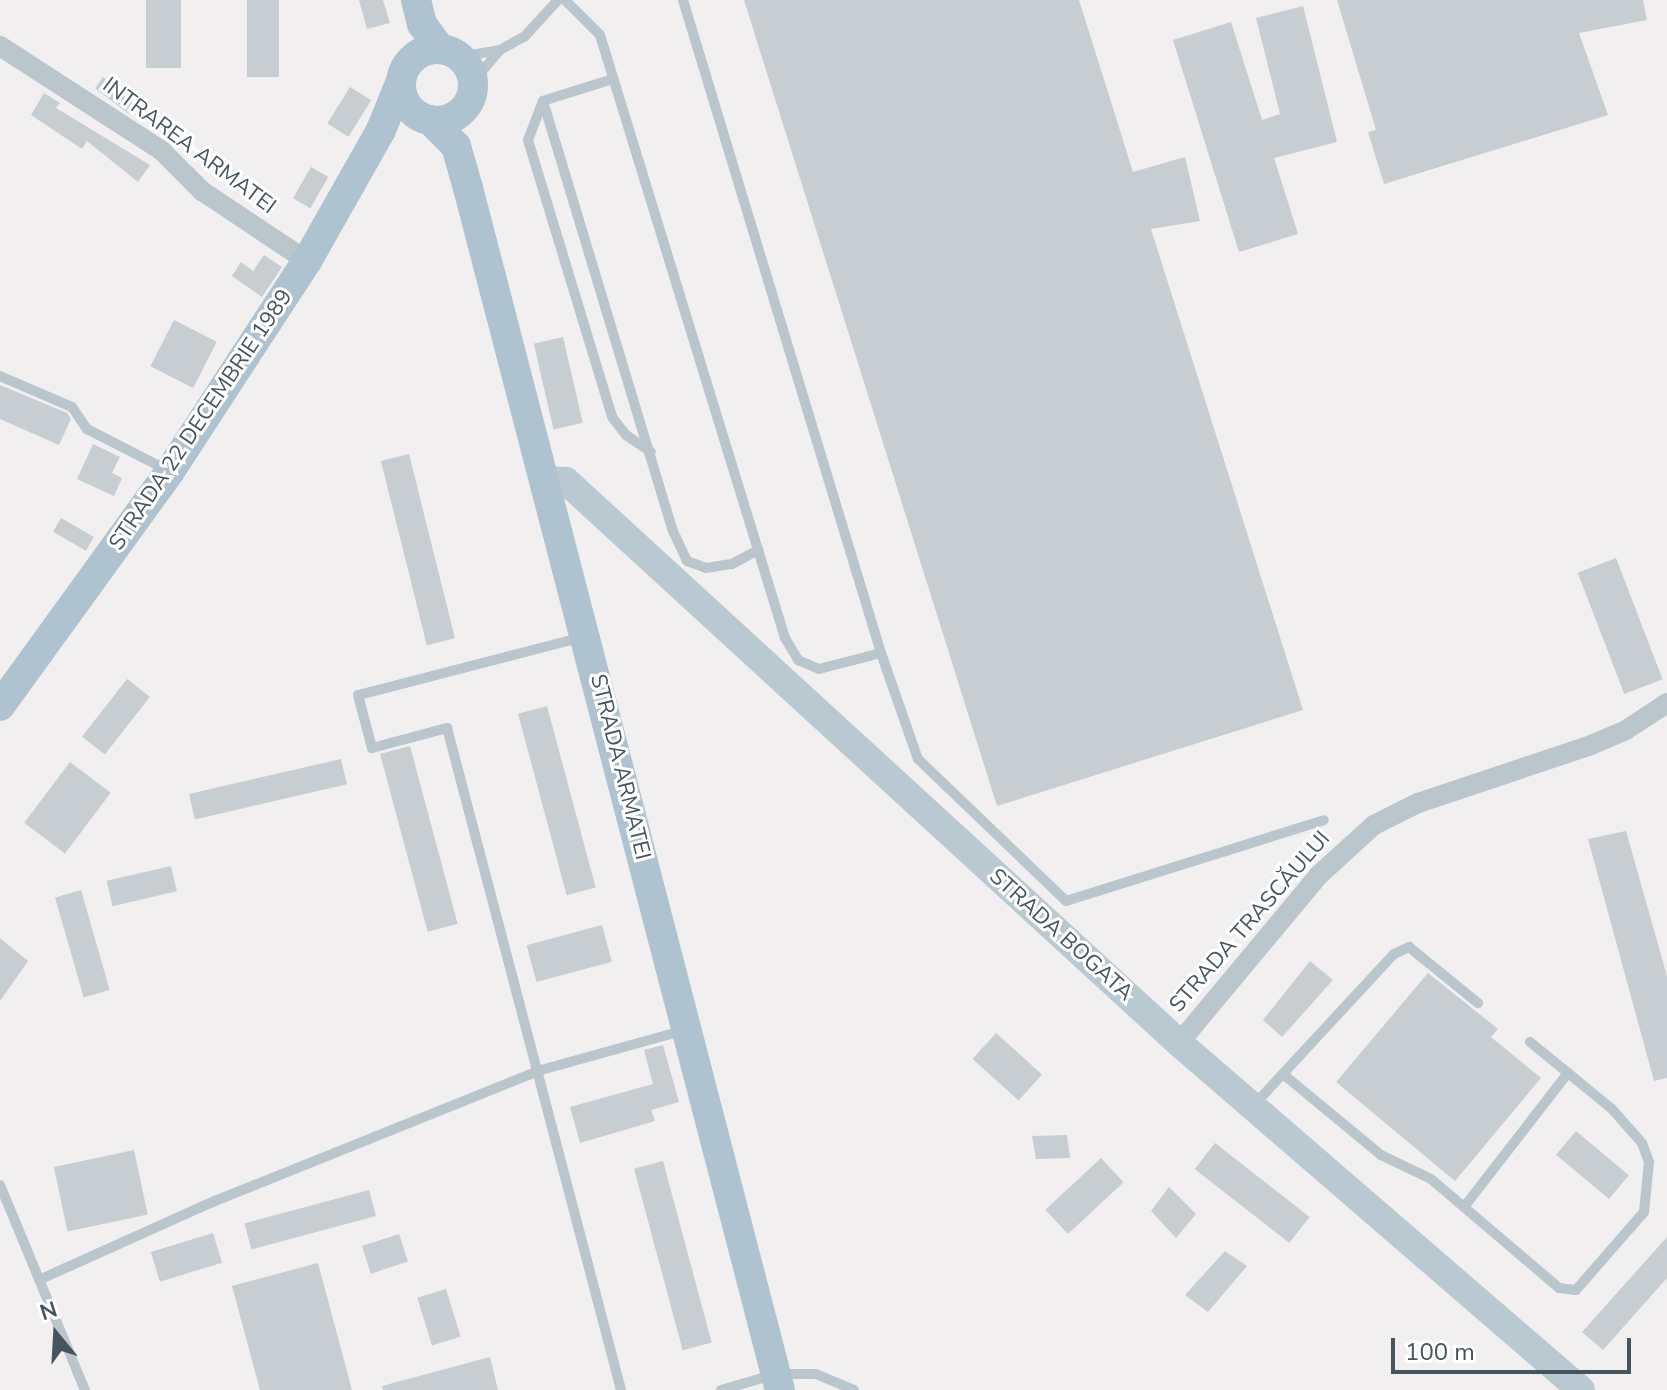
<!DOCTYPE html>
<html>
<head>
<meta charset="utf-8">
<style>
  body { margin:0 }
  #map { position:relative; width:1667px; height:1390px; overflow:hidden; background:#f1efef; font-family:"Nunito Sans",sans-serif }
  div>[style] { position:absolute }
  .building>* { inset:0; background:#c8cdd2; transform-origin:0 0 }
  .service>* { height:10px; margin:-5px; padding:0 5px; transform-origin:5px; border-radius:5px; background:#bac5cc }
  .minor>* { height:20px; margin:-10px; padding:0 10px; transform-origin:10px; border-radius:10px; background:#bac5cc }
  .secondary>* { height:28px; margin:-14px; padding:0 14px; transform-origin:14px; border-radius:14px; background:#bac8d1 }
  .primary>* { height:30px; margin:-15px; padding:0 15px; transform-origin:15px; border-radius:15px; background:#aec2cf }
  .primary>.ring { margin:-15px; padding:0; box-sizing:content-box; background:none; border:30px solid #aec2cf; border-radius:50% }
  span { translate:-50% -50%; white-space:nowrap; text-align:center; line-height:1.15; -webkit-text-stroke:6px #fff; paint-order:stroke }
  .street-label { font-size:22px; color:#46555d }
  .north { position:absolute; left:16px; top:1294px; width:80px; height:80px; -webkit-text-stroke:6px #fff; paint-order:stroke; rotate:342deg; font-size:22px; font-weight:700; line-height:32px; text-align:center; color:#46555d }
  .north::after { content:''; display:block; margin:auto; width:28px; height:36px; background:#46555d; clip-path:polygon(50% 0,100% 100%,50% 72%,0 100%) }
  .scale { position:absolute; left:1391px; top:1338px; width:240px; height:36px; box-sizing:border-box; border:4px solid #46555d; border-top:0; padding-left:10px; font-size:24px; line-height:28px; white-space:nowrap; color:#46555d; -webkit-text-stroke:6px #fff; paint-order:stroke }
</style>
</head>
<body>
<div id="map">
  <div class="building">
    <div style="left:146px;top:0;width:35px;height:68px"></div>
    <div style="left:247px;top:0;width:32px;height:77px"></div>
    <div style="clip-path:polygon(359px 0,383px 0,390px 23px,367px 29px)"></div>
    <div style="clip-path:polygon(744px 0,1079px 0,1133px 172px,1185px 157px,1200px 221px,1151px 229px,1303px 710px,997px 806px)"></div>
    <div style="clip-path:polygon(1337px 0,1643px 0,1647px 20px,1579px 33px,1608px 115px,1384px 184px,1368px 132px,1376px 130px)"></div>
    <div style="clip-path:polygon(1303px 6px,1337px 142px,1274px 158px,1298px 234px,1239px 252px,1173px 40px,1231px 22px,1262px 120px,1280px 114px,1256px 18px)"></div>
    <div style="clip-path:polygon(103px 77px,136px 106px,129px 114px,95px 88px)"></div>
    <div style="left:350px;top:87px;width:25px;height:43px;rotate:32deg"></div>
    <div style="clip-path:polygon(44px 93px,60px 103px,56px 108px,150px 165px,138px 182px,87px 141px,82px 149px,31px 115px)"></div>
    <div style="left:311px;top:167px;width:20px;height:36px;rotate:30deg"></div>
    <div style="clip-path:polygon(264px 255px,282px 267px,262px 297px,232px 276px,241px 262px,253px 271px)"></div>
    <div style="left:174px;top:320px;width:48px;height:52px;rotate:27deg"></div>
    <div style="left:563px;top:337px;width:88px;height:30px;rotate:77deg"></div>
    <div style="clip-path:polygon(0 385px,67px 413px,71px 419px,59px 445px,0 419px)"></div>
    <div style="clip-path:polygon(93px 444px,120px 457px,112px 473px,122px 478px,114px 496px,77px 479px)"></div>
    <div style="left:409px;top:454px;width:190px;height:29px;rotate:76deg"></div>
    <div style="left:61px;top:518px;width:38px;height:16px;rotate:30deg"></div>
    <div style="left:1616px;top:558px;width:130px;height:41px;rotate:69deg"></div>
    <div style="left:127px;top:679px;width:29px;height:73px;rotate:38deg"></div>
    <div style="left:547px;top:706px;width:188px;height:30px;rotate:75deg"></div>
    <div style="left:410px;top:746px;width:184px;height:31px;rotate:75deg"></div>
    <div style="left:341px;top:759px;width:26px;height:156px;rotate:77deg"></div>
    <div style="left:70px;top:762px;width:51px;height:76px;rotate:37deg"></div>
    <div style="clip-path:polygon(1626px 831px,1667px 976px,1667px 1078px,1654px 1081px,1588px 839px)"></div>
    <div style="left:171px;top:866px;width:26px;height:66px;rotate:77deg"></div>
    <div style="left:81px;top:890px;width:104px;height:27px;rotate:74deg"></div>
    <div style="left:602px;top:925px;width:38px;height:78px;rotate:75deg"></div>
    <div style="clip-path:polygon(0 938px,28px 961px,0 1001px)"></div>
    <div style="clip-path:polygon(1310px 961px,1333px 980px,1282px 1037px,1263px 1020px)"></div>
    <div style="clip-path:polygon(1428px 973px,1498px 1029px,1491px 1037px,1541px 1078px,1455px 1181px,1336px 1082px)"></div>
    <div style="left:996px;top:1033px;width:62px;height:35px;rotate:42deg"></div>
    <div style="clip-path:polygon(663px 1045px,679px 1102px,651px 1110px,655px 1121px,580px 1143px,570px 1107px,653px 1084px,644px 1050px)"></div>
    <div style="left:1576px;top:1131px;width:69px;height:31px;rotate:40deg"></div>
    <div style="clip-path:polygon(1067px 1135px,1070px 1158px,1036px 1159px,1032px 1136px)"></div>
    <div style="left:1215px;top:1143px;width:120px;height:33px;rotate:38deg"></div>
    <div style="left:134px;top:1150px;width:66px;height:82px;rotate:78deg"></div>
    <div style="left:1101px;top:1158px;width:33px;height:76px;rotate:47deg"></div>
    <div style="left:663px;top:1161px;width:188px;height:30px;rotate:75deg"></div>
    <div style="clip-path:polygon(1169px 1187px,1196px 1214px,1176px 1238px,1151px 1211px)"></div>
    <div style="left:369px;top:1190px;width:27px;height:129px;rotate:75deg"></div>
    <div style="left:213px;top:1233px;width:31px;height:65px;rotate:73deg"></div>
    <div style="left:399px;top:1234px;width:29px;height:39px;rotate:72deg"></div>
    <div style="clip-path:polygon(1667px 1237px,1667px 1278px,1603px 1350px,1582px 1332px)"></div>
    <div style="clip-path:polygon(1225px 1251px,1247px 1266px,1208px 1312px,1185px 1295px)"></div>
    <div style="clip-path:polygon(318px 1263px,352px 1390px,260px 1390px,232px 1286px)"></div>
    <div style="left:446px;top:1289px;width:50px;height:30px;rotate:73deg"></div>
    <div style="clip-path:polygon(490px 1357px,498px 1390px,383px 1390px,382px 1386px)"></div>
  </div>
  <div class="service">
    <div style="left:565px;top:0;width:49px;rotate:45deg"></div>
    <div style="left:600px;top:35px;width:631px;rotate:72.94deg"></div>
    <div style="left:785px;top:638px;width:26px;rotate:59deg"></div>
    <div style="left:798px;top:660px;width:23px;rotate:23deg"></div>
    <div style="left:819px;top:669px;width:64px;rotate:-14.5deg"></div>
    <div style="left:683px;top:0;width:682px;rotate:73.13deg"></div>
    <div style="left:881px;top:653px;width:112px;rotate:70.8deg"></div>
    <div style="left:918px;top:759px;width:205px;rotate:43.8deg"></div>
    <div style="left:1066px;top:901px;width:270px;rotate:-17.4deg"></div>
    <div style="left:459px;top:57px;width:42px;rotate:-9.7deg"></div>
    <div style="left:500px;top:50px;width:29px;rotate:-29deg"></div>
    <div style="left:525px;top:36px;width:49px;rotate:-47.5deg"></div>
    <div style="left:613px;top:79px;width:73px;rotate:162.6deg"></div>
    <div style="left:543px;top:101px;width:42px;rotate:111deg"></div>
    <div style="left:528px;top:140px;width:289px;rotate:73.1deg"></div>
    <div style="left:612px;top:417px;width:23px;rotate:52deg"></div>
    <div style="left:626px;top:435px;width:30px;rotate:34deg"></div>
    <div style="left:473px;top:82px;width:39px;rotate:-50deg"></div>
    <div style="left:543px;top:101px;width:449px;rotate:73.2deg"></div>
    <div style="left:673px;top:531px;width:33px;rotate:65deg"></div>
    <div style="left:687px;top:561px;width:20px;rotate:20deg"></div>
    <div style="left:706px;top:568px;width:26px;rotate:-9deg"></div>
    <div style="left:732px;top:564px;width:30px;rotate:-28deg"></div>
    <div style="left:0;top:376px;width:78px;rotate:23.3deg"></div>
    <div style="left:72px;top:407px;width:27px;rotate:56deg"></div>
    <div style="left:87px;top:429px;width:88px;rotate:27.1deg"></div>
    <div style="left:583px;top:637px;width:232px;rotate:165.5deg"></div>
    <div style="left:358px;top:695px;width:55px;rotate:75.2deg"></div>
    <div style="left:372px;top:748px;width:78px;rotate:-14.9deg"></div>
    <div style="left:447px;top:728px;width:684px;rotate:75.27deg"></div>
    <div style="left:1283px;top:1074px;width:127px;rotate:39.6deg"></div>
    <div style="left:1381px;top:1155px;width:55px;rotate:25.6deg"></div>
    <div style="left:1431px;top:1179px;width:168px;rotate:40.4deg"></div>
    <div style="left:1559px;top:1288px;width:17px;rotate:7deg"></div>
    <div style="left:1576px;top:1290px;width:103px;rotate:-48.9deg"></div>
    <div style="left:1644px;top:1212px;width:50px;rotate:-84.3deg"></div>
    <div style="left:1649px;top:1162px;width:20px;rotate:-110deg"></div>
    <div style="left:1642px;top:1143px;width:45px;rotate:-131.4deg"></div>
    <div style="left:1612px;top:1109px;width:106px;rotate:-140.7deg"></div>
    <div style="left:1254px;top:1105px;width:206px;rotate:-47.2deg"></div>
    <div style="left:1394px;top:954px;width:17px;rotate:-25deg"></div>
    <div style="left:1409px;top:947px;width:89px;rotate:39.1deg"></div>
    <div style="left:0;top:1185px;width:222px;rotate:67.5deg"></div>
    <div style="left:1464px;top:1207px;width:170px;rotate:-52.2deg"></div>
    <div style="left:41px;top:1279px;width:185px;rotate:-24.2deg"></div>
    <div style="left:210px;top:1203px;width:357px;rotate:-21.9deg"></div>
    <div style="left:541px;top:1070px;width:146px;rotate:-15.5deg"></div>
    <div style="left:721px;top:1390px;width:57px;rotate:-16.2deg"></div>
    <div style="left:776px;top:1374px;width:40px"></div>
    <div style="left:816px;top:1374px;width:41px;rotate:22.8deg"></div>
  </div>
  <div class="minor">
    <div style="left:0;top:46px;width:193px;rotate:32.9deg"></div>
    <div style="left:162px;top:151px;width:57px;rotate:45deg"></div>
    <div style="left:202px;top:191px;width:126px;rotate:33.7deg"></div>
    <div style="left:1179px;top:1043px;width:219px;rotate:-50.2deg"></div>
    <div style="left:1319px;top:875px;width:74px;rotate:-42.3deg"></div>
    <div style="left:1374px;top:825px;width:49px;rotate:-26.6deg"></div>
    <div style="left:1418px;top:803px;width:182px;rotate:-18.5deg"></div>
    <div style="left:1591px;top:745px;width:38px;rotate:-23deg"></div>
    <div style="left:1626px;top:730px;width:49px;rotate:-33.4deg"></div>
  </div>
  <div class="secondary">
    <div style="left:547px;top:480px;width:19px;rotate:3deg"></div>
    <div style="left:566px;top:481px;width:832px;rotate:42.51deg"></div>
    <div style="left:1179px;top:1043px;width:531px;rotate:40.8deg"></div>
  </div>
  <div class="primary">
    <div style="left:416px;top:0;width:25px;rotate:76deg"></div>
    <div style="left:422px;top:24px;width:31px;rotate:54deg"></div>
    <div class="ring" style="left:401px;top:49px;width:42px;height:42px"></div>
    <div style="left:430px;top:120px;width:37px;rotate:45deg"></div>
    <div style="left:456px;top:146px;width:44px;rotate:74.1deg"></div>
    <div style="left:468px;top:188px;width:1242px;rotate:75.45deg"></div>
    <div style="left:0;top:706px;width:290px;rotate:-54.1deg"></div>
    <div style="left:170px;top:471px;width:251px;rotate:-56.9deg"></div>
    <div style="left:307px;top:261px;width:150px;rotate:-60.5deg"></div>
    <div style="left:381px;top:130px;width:53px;rotate:-67.8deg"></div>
  </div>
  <div class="street-label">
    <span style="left:189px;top:146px;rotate:37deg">INTRAREA ARMATEI</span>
    <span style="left:201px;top:420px;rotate:-56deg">STRADA 22 DECEMBRIE 1989</span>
    <span style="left:620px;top:767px;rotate:76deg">STRADA ARMATEI</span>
    <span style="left:1250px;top:922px;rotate:-49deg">STRADA TRASCĂULUI</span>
    <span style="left:1061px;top:935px;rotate:42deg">STRADA BOGATA</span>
  </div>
  <div class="north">N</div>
  <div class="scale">100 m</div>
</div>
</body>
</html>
